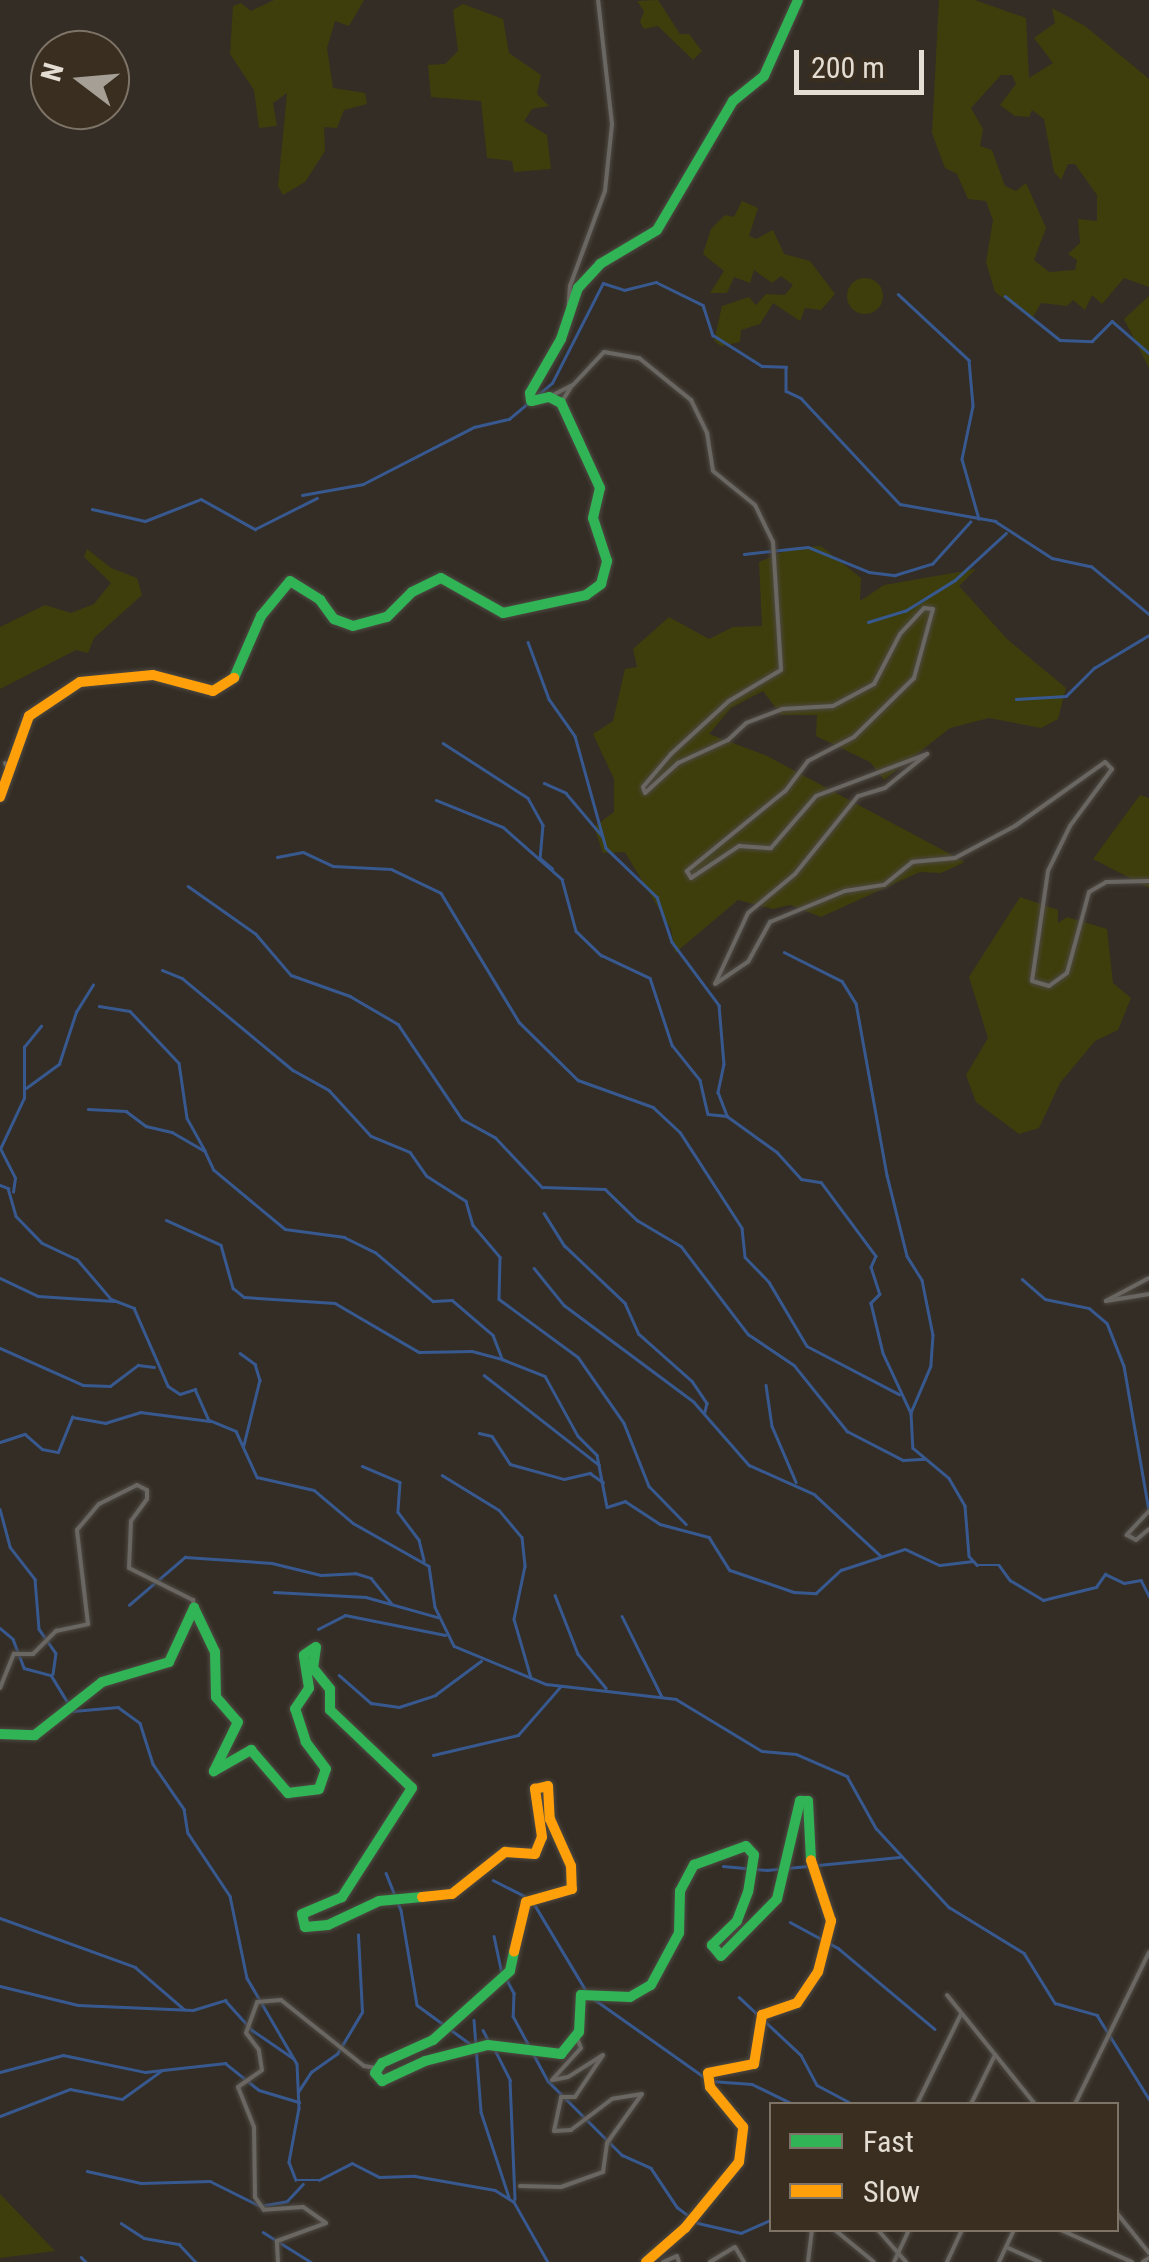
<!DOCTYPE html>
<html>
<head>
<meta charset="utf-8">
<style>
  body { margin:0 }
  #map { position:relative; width:1149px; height:2262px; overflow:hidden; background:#332d25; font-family:"Roboto Condensed",sans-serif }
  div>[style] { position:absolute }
  .green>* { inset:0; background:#3e3e0c }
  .round { border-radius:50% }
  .stream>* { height:2.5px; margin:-1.25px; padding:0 1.25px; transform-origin:1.25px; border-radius:1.25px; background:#38598f }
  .roads { filter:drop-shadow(0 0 2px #4e4942) drop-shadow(0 0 2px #4e4942) }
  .street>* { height:4px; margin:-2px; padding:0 2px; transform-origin:2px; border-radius:2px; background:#6a6763 }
  .fast>* { height:10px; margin:-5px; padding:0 5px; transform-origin:5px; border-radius:5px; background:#30b455 }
  .slow>* { height:10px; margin:-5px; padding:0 5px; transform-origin:5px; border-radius:5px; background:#ff9f0a }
  span { translate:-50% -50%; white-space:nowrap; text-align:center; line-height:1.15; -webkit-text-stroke:9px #392e1f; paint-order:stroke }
  .legend { position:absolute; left:769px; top:2102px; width:350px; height:130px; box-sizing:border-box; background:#392e1f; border:2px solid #7d7467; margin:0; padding:12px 18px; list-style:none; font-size:30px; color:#e4ddd3 }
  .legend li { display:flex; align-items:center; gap:20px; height:50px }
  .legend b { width:50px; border:2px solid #7d7467 }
  .north { position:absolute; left:30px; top:30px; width:100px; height:100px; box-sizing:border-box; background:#392e1f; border:2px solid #7d7467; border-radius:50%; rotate:286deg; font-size:28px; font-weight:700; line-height:40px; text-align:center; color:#e4ddd3 }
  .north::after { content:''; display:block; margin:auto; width:35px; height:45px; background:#a69f96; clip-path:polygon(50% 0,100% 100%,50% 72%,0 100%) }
  .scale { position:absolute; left:794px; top:50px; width:130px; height:45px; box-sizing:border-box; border:5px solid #e4ddd3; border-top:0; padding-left:12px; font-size:30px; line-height:35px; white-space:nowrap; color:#e4ddd3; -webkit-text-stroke:8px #392e1f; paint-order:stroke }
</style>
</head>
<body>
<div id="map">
  <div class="green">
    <div style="clip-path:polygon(274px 0,364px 0,349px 26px,335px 21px,327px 48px,333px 88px,365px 93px,367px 104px,344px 110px,337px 128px,324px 127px,325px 151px,305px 182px,283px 195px,278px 186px,287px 93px,273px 103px,277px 126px,259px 128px,254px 90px,230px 54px,233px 6px,241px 3px,251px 11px)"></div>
    <div style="clip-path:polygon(658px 0,680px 34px,689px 34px,702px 51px,693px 60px,658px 26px,644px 29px,640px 22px,644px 11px,637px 1px)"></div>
    <div style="clip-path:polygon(evenodd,939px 0,975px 0,1026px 18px,1029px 78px,1053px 63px,1034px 38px,1055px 23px,1052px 8px,1085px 26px,1149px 79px,1149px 287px,1124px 278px,1102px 304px,1092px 295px,1085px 310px,1073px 300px,1067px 306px,1041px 303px,1032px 319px,995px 292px,986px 262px,993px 220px,986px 201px,968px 199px,957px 174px,945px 168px,932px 133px,939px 0,1001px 75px,1012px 75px,1016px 84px,1000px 105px,1015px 116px,1029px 117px,1032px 110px,1044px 119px,1054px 172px,1061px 180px,1068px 164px,1075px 164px,1097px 195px,1097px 221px,1078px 219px,1080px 243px,1068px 254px,1077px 260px,1075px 270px,1049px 272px,1034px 260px,1046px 228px,1026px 183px,1016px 191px,1005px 186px,992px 150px,980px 146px,983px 129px,971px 108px,1001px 75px)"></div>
    <div style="clip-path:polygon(463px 4px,503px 19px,509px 53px,541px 75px,537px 94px,549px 106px,532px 109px,524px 121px,547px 135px,551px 169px,514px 172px,512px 161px,487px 158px,481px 101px,431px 97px,428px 65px,445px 64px,458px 51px,453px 10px)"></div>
    <div style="clip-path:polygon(742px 201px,758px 208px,749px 236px,756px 239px,773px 230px,784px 254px,810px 261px,835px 294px,821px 310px,805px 308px,800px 321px,773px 303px,760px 324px,741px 330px,740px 342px,721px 346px,714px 341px,722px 306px,749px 297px,756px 305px,766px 294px,785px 295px,793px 285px,781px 276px,772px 283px,754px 270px,750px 283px,734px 277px,727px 293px,710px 293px,724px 271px,703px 254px,711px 229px,725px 215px,734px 217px)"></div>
    <div class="round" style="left:847px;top:278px;width:36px;height:36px"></div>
    <div style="clip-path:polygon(1149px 296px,1149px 368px,1124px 319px)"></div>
    <div style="clip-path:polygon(821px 546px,861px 578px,860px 601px,884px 585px,976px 569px,959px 586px,1007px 639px,1066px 688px,1058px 719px,1041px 728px,989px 718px,950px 728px,884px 780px,870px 762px,816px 736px,817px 715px,781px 715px,763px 691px,731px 708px,709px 734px,767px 756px,965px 862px,941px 873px,920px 872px,821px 917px,790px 905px,773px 909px,738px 900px,675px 953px,671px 929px,625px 852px,603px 853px,594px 827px,614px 812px,614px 779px,593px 734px,613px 721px,625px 669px,637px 667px,633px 649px,669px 617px,709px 639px,733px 627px,762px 626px,759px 562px,792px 548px)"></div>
    <div style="clip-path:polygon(87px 549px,111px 568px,137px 578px,142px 595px,94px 638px,88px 653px,76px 650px,0 689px,0 627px,45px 605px,71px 613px,94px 604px,111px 583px,84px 557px)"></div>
    <div style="clip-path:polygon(1140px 795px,1149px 798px,1149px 888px,1093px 859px)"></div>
    <div style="clip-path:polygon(1020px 897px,1058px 910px,1058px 923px,1067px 917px,1107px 929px,1113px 983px,1131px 998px,1118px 1030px,1095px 1041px,1060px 1083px,1039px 1128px,1019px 1134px,976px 1102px,966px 1075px,988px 1038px,969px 977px)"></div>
    <div style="clip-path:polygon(0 2194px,55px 2251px,0 2258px)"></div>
  </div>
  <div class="stream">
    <div style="left:898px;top:294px;width:97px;rotate:42.9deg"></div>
    <div style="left:969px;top:360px;width:46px;rotate:85deg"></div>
    <div style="left:973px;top:406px;width:54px;rotate:101.7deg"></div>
    <div style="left:962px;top:459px;width:62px;rotate:74.2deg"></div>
    <div style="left:1005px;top:296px;width:70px;rotate:38.7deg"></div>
    <div style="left:1060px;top:340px;width:32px;rotate:2deg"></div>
    <div style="left:1092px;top:341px;width:28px;rotate:-45deg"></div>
    <div style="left:1112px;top:321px;width:49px;rotate:40.9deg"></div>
    <div style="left:302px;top:495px;width:62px;rotate:-10.2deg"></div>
    <div style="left:363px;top:484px;width:125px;rotate:-27.2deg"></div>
    <div style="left:474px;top:427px;width:36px;rotate:-13deg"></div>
    <div style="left:509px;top:419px;width:56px;rotate:-39.9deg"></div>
    <div style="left:552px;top:383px;width:112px;rotate:-63deg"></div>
    <div style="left:603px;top:283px;width:22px;rotate:18deg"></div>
    <div style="left:624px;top:290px;width:33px;rotate:-14deg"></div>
    <div style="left:656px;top:282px;width:52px;rotate:26.1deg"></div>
    <div style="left:703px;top:305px;width:32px;rotate:72deg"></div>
    <div style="left:713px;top:335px;width:58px;rotate:32.3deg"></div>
    <div style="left:762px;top:366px;width:24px;rotate:2deg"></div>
    <div style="left:786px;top:367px;width:24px;rotate:90deg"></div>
    <div style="left:786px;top:391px;width:17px;rotate:25deg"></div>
    <div style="left:801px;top:398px;width:145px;rotate:47deg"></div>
    <div style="left:900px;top:504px;width:97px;rotate:10.1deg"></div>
    <div style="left:995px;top:521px;width:68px;rotate:33deg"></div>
    <div style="left:1052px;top:558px;width:40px;rotate:12deg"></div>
    <div style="left:1091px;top:566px;width:75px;rotate:39.6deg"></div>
    <div style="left:92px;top:509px;width:54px;rotate:12.8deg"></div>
    <div style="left:145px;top:521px;width:60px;rotate:-21.4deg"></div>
    <div style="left:201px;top:499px;width:62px;rotate:29.1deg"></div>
    <div style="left:255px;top:529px;width:69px;rotate:-26.6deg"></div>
    <div style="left:744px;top:554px;width:64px;rotate:-6.2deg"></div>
    <div style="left:808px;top:547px;width:66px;rotate:22.3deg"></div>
    <div style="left:869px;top:572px;width:26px;rotate:7deg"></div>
    <div style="left:895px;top:575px;width:39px;rotate:-17deg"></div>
    <div style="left:932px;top:564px;width:57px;rotate:-47.9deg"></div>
    <div style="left:868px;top:622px;width:39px;rotate:-17deg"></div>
    <div style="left:905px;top:611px;width:59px;rotate:-31.8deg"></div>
    <div style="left:955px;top:580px;width:69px;rotate:-42.7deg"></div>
    <div style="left:528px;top:642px;width:61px;rotate:69.8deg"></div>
    <div style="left:549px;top:699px;width:45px;rotate:54.9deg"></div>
    <div style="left:575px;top:736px;width:116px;rotate:74.5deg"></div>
    <div style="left:606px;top:848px;width:71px;rotate:43.9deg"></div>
    <div style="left:657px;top:897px;width:47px;rotate:71.6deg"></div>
    <div style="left:672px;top:942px;width:79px;rotate:53.3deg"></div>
    <div style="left:719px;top:1005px;width:59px;rotate:85.2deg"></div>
    <div style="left:724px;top:1064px;width:29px;rotate:102deg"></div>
    <div style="left:718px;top:1092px;width:26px;rotate:69deg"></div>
    <div style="left:727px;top:1116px;width:62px;rotate:35.8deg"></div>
    <div style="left:777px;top:1152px;width:36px;rotate:48deg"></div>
    <div style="left:801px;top:1179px;width:20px;rotate:9deg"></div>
    <div style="left:821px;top:1182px;width:92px;rotate:53.4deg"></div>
    <div style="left:876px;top:1256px;width:12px;rotate:114deg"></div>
    <div style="left:871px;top:1267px;width:28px;rotate:72deg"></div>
    <div style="left:880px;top:1294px;width:13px;rotate:135deg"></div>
    <div style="left:871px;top:1303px;width:51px;rotate:76.5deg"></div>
    <div style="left:883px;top:1353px;width:66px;rotate:65deg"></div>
    <div style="left:911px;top:1413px;width:35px;rotate:87deg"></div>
    <div style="left:913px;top:1448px;width:47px;rotate:39.8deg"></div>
    <div style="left:949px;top:1478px;width:32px;rotate:60deg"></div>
    <div style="left:965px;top:1506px;width:50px;rotate:85.4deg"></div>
    <div style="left:969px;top:1556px;width:12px;rotate:48deg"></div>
    <div style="left:977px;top:1565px;width:22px"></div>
    <div style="left:999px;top:1565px;width:19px;rotate:54deg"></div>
    <div style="left:1010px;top:1580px;width:39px;rotate:31deg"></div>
    <div style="left:1043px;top:1600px;width:55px;rotate:-13.8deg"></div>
    <div style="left:1096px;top:1587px;width:16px;rotate:-55deg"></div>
    <div style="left:1105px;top:1574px;width:21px;rotate:25deg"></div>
    <div style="left:1124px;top:1583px;width:17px;rotate:-10deg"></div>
    <div style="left:1141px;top:1580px;width:18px;rotate:63deg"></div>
    <div style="left:1016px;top:699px;width:50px;rotate:-3.4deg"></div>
    <div style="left:1066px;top:696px;width:40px;rotate:-45deg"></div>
    <div style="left:1094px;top:668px;width:64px;rotate:-31deg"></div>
    <div style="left:443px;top:743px;width:101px;rotate:32.9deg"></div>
    <div style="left:528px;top:798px;width:31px;rotate:61deg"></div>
    <div style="left:543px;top:825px;width:33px;rotate:95deg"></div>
    <div style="left:540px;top:858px;width:16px;rotate:40deg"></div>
    <div style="left:544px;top:783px;width:24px;rotate:24deg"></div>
    <div style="left:566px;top:793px;width:57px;rotate:49.9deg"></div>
    <div style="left:436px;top:800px;width:72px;rotate:21.9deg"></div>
    <div style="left:503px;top:827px;width:79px;rotate:41.4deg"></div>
    <div style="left:562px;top:879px;width:54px;rotate:74.9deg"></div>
    <div style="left:576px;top:931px;width:35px;rotate:44deg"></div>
    <div style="left:601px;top:955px;width:54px;rotate:25.1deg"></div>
    <div style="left:650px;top:978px;width:71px;rotate:71.8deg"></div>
    <div style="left:672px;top:1045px;width:45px;rotate:51.3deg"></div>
    <div style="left:700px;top:1080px;width:35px;rotate:77deg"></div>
    <div style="left:708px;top:1114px;width:19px;rotate:6deg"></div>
    <div style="left:277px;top:857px;width:26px;rotate:-11deg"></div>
    <div style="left:303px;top:852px;width:33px;rotate:25deg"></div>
    <div style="left:333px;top:866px;width:58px;rotate:3deg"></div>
    <div style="left:391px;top:869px;width:55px;rotate:25.6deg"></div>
    <div style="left:441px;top:893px;width:151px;rotate:58.8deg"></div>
    <div style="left:519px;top:1022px;width:83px;rotate:44.5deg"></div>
    <div style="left:578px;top:1080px;width:80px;rotate:19.8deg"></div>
    <div style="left:653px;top:1107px;width:37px;rotate:43deg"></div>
    <div style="left:680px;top:1132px;width:114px;rotate:57.1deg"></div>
    <div style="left:742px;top:1228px;width:29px;rotate:84deg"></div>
    <div style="left:745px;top:1257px;width:35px;rotate:46deg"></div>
    <div style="left:769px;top:1282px;width:74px;rotate:59.3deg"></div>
    <div style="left:807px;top:1346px;width:104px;rotate:27.6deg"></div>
    <div style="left:188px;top:886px;width:83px;rotate:35.2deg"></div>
    <div style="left:256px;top:934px;width:54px;rotate:49.5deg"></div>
    <div style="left:291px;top:975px;width:63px;rotate:19.6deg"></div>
    <div style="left:350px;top:996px;width:56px;rotate:30.3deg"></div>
    <div style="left:398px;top:1024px;width:115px;rotate:56deg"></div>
    <div style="left:462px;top:1119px;width:38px;rotate:29deg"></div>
    <div style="left:495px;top:1137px;width:69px;rotate:46.8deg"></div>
    <div style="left:542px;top:1187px;width:63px;rotate:1.8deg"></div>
    <div style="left:605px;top:1189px;width:45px;rotate:44.1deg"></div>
    <div style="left:637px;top:1220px;width:51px;rotate:30.6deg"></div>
    <div style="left:681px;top:1246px;width:111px;rotate:52.7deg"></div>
    <div style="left:748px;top:1334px;width:55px;rotate:34deg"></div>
    <div style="left:794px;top:1365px;width:85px;rotate:51.2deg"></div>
    <div style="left:847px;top:1431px;width:63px;rotate:27.4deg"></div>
    <div style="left:903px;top:1460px;width:22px;rotate:-3deg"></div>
    <div style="left:784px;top:952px;width:65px;rotate:26.6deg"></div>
    <div style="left:842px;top:981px;width:26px;rotate:58deg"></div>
    <div style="left:856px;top:1003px;width:175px;rotate:79.8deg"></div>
    <div style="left:887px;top:1175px;width:83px;rotate:76.1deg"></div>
    <div style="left:907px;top:1256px;width:28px;rotate:58deg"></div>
    <div style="left:922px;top:1280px;width:56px;rotate:78.7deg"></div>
    <div style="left:933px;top:1335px;width:31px;rotate:94deg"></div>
    <div style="left:931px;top:1366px;width:51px;rotate:113.1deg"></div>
    <div style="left:162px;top:970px;width:22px;rotate:22deg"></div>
    <div style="left:182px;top:978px;width:144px;rotate:39.7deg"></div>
    <div style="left:293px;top:1070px;width:41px;rotate:29.1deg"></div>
    <div style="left:329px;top:1090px;width:62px;rotate:47.6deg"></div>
    <div style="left:371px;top:1136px;width:42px;rotate:22.3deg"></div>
    <div style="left:410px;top:1152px;width:29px;rotate:55deg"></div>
    <div style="left:427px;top:1176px;width:46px;rotate:32.7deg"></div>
    <div style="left:466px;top:1201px;width:25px;rotate:74deg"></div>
    <div style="left:473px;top:1225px;width:42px;rotate:49.8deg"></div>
    <div style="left:500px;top:1257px;width:42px;rotate:91.4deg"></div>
    <div style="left:499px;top:1299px;width:98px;rotate:36.3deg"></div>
    <div style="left:578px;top:1357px;width:80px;rotate:55.1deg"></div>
    <div style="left:624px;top:1423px;width:68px;rotate:68.4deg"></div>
    <div style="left:649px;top:1486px;width:53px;rotate:45.8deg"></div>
    <div style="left:99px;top:1006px;width:31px;rotate:9deg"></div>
    <div style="left:130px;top:1011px;width:71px;rotate:46.7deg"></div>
    <div style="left:179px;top:1063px;width:56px;rotate:81.7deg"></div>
    <div style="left:187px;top:1118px;width:37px;rotate:61deg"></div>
    <div style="left:26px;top:1088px;width:41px;rotate:-36deg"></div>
    <div style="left:59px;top:1064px;width:55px;rotate:-71.9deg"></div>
    <div style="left:76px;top:1012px;width:32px;rotate:-58deg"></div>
    <div style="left:88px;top:1109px;width:38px;rotate:3deg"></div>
    <div style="left:126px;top:1111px;width:25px;rotate:37deg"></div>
    <div style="left:146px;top:1126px;width:27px;rotate:13deg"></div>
    <div style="left:172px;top:1132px;width:38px;rotate:30deg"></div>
    <div style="left:205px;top:1151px;width:21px;rotate:65deg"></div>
    <div style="left:214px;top:1170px;width:92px;rotate:39.7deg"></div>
    <div style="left:285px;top:1229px;width:60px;rotate:7.7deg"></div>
    <div style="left:344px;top:1237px;width:34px;rotate:26deg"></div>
    <div style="left:375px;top:1252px;width:76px;rotate:40.2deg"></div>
    <div style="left:433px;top:1301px;width:19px;rotate:-3deg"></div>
    <div style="left:452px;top:1300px;width:54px;rotate:40.5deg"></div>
    <div style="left:493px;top:1335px;width:26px;rotate:69deg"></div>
    <div style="left:502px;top:1359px;width:46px;rotate:21.6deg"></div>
    <div style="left:545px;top:1376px;width:68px;rotate:61.2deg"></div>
    <div style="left:578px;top:1436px;width:27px;rotate:45deg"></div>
    <div style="left:597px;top:1455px;width:53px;rotate:79.1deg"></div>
    <div style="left:607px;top:1507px;width:19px;rotate:-18deg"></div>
    <div style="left:625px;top:1501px;width:42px;rotate:33.3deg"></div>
    <div style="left:660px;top:1524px;width:51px;rotate:14.9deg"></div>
    <div style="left:709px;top:1537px;width:39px;rotate:58deg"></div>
    <div style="left:730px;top:1570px;width:68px;rotate:19deg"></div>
    <div style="left:794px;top:1592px;width:22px;rotate:3deg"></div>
    <div style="left:816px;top:1593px;width:34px;rotate:-43deg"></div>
    <div style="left:841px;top:1570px;width:67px;rotate:-18.2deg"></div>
    <div style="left:905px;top:1549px;width:38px;rotate:25deg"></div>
    <div style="left:940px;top:1565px;width:33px;rotate:-7deg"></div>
    <div style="left:0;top:1185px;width:9px;rotate:21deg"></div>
    <div style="left:8px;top:1188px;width:29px;rotate:74deg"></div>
    <div style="left:16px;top:1216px;width:37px;rotate:46deg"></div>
    <div style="left:42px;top:1243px;width:38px;rotate:25deg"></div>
    <div style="left:77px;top:1259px;width:52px;rotate:49.6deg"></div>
    <div style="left:111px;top:1299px;width:25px;rotate:21deg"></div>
    <div style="left:134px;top:1308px;width:85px;rotate:66.4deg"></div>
    <div style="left:168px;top:1386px;width:14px;rotate:34deg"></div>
    <div style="left:180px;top:1394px;width:16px;rotate:-18deg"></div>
    <div style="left:195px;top:1389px;width:34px;rotate:66deg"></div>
    <div style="left:209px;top:1420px;width:29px;rotate:22deg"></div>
    <div style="left:236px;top:1431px;width:51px;rotate:65.5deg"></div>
    <div style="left:257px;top:1477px;width:58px;rotate:12.8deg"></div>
    <div style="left:314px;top:1490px;width:51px;rotate:40.2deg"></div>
    <div style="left:353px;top:1523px;width:87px;rotate:29.5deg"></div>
    <div style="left:429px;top:1566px;width:41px;rotate:81.7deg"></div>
    <div style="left:435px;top:1607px;width:43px;rotate:64deg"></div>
    <div style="left:454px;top:1646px;width:100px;rotate:22.4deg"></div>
    <div style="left:546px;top:1684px;width:131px;rotate:6.6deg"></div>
    <div style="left:676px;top:1699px;width:100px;rotate:31.2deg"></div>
    <div style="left:762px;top:1751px;width:34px;rotate:5deg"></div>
    <div style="left:796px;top:1754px;width:56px;rotate:23.3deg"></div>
    <div style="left:847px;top:1776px;width:60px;rotate:60.9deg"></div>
    <div style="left:876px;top:1828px;width:108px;rotate:47.3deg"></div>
    <div style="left:949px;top:1907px;width:88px;rotate:31.5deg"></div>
    <div style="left:1024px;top:1953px;width:59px;rotate:58.2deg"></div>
    <div style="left:1055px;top:2003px;width:44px;rotate:15.9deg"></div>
    <div style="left:1097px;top:2015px;width:99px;rotate:58.2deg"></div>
    <div style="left:13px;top:1192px;width:14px;rotate:-82deg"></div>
    <div style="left:15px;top:1178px;width:33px;rotate:-117deg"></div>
    <div style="left:0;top:1149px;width:56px;rotate:-64.8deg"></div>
    <div style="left:24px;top:1098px;width:51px;rotate:-90deg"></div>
    <div style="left:24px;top:1047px;width:27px;rotate:-51deg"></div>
    <div style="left:544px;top:1213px;width:39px;rotate:58deg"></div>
    <div style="left:565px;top:1246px;width:83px;rotate:43.5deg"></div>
    <div style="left:625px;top:1303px;width:34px;rotate:66deg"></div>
    <div style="left:639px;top:1334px;width:71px;rotate:41.6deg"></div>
    <div style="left:692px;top:1381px;width:27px;rotate:56deg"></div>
    <div style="left:707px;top:1403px;width:9px;rotate:103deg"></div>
    <div style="left:166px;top:1220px;width:60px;rotate:24.4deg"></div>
    <div style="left:221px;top:1245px;width:45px;rotate:74.4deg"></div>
    <div style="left:233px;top:1288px;width:14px;rotate:39deg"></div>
    <div style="left:244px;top:1297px;width:91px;rotate:3.8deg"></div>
    <div style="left:335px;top:1303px;width:97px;rotate:30.3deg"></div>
    <div style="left:419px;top:1352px;width:53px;rotate:-1.1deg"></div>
    <div style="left:472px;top:1351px;width:31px;rotate:15deg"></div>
    <div style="left:534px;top:1268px;width:48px;rotate:51deg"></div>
    <div style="left:564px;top:1305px;width:162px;rotate:36.7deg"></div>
    <div style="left:694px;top:1402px;width:84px;rotate:48.9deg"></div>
    <div style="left:749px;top:1465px;width:71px;rotate:24deg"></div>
    <div style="left:814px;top:1494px;width:91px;rotate:42.8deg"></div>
    <div style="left:0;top:1278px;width:42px;rotate:25.3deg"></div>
    <div style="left:38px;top:1296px;width:76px;rotate:3.8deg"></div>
    <div style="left:1022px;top:1279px;width:30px;rotate:41deg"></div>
    <div style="left:1045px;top:1299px;width:45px;rotate:11.6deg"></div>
    <div style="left:1089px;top:1308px;width:23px;rotate:40deg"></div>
    <div style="left:1107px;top:1323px;width:46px;rotate:68.4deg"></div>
    <div style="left:1124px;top:1366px;width:146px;rotate:80.2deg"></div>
    <div style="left:0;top:1348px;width:91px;rotate:24deg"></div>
    <div style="left:83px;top:1385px;width:27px;rotate:2deg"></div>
    <div style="left:110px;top:1386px;width:35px;rotate:-37deg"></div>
    <div style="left:138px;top:1365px;width:16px;rotate:7deg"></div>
    <div style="left:240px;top:1353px;width:19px;rotate:36deg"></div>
    <div style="left:255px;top:1364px;width:17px;rotate:73deg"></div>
    <div style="left:260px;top:1380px;width:67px;rotate:103.8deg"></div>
    <div style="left:484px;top:1375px;width:146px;rotate:38deg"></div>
    <div style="left:766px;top:1385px;width:41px;rotate:81.7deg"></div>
    <div style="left:772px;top:1426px;width:61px;rotate:66.8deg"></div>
    <div style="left:479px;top:1433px;width:13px;rotate:13deg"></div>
    <div style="left:492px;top:1436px;width:33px;rotate:57deg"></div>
    <div style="left:510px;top:1464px;width:56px;rotate:15.5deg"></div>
    <div style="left:564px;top:1479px;width:27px;rotate:-13deg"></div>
    <div style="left:590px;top:1473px;width:16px;rotate:35deg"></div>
    <div style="left:0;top:1442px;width:26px;rotate:-18deg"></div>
    <div style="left:25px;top:1434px;width:23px;rotate:41deg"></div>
    <div style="left:42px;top:1449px;width:16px;rotate:11deg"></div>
    <div style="left:58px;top:1452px;width:38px;rotate:-68deg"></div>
    <div style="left:72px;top:1417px;width:34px;rotate:10deg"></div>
    <div style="left:105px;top:1423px;width:37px;rotate:-17deg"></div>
    <div style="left:140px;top:1412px;width:70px;rotate:7.4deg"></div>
    <div style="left:362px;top:1466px;width:41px;rotate:22.8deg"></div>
    <div style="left:400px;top:1482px;width:30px;rotate:94deg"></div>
    <div style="left:398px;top:1512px;width:35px;rotate:53deg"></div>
    <div style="left:419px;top:1540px;width:21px;rotate:76deg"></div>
    <div style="left:442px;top:1475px;width:67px;rotate:31.6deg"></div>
    <div style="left:499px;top:1510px;width:35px;rotate:50deg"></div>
    <div style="left:522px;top:1537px;width:29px;rotate:84deg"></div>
    <div style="left:525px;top:1566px;width:54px;rotate:101.7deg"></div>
    <div style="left:514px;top:1619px;width:61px;rotate:73.9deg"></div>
    <div style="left:0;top:1509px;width:39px;rotate:75deg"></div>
    <div style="left:10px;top:1547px;width:41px;rotate:52deg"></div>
    <div style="left:35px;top:1579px;width:50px;rotate:85.4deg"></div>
    <div style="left:39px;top:1629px;width:29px;rotate:55deg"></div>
    <div style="left:56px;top:1653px;width:21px;rotate:98deg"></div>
    <div style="left:274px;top:1592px;width:92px;rotate:3.1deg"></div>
    <div style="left:366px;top:1597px;width:74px;rotate:15.7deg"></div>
    <div style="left:555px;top:1595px;width:63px;rotate:68.7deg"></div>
    <div style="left:578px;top:1654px;width:44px;rotate:50.5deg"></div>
    <div style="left:129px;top:1605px;width:74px;rotate:-40.6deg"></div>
    <div style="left:185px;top:1557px;width:87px;rotate:3.9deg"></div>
    <div style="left:272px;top:1563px;width:50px;rotate:13.8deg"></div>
    <div style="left:321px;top:1575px;width:34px;rotate:-3deg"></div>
    <div style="left:355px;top:1573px;width:17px;rotate:17deg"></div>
    <div style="left:371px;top:1578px;width:32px;rotate:51deg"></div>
    <div style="left:622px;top:1616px;width:90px;rotate:63.7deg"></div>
    <div style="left:0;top:1628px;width:17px;rotate:40deg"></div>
    <div style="left:13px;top:1639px;width:31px;rotate:69deg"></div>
    <div style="left:24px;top:1668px;width:28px;rotate:15deg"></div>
    <div style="left:51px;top:1675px;width:42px;rotate:58.6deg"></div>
    <div style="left:73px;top:1711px;width:45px;rotate:-5.1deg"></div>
    <div style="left:118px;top:1707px;width:27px;rotate:36deg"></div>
    <div style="left:140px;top:1723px;width:43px;rotate:72.4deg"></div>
    <div style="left:153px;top:1764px;width:55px;rotate:55.4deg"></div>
    <div style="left:184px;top:1809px;width:24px;rotate:81deg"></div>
    <div style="left:188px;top:1833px;width:76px;rotate:56.3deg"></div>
    <div style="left:230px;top:1896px;width:84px;rotate:78.3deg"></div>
    <div style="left:247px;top:1978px;width:99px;rotate:59.8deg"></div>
    <div style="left:297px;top:2064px;width:44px;rotate:87.4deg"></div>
    <div style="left:299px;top:2108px;width:55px;rotate:100.5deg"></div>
    <div style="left:289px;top:2162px;width:19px;rotate:69deg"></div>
    <div style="left:296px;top:2180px;width:23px"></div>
    <div style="left:319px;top:2180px;width:37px;rotate:-27deg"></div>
    <div style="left:352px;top:2163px;width:30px;rotate:27deg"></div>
    <div style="left:379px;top:2177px;width:36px;rotate:-2deg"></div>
    <div style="left:415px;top:2176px;width:81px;rotate:9.9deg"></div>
    <div style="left:495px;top:2190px;width:22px;rotate:32deg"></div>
    <div style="left:514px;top:2202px;width:69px;rotate:60.5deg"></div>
    <div style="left:318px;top:1629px;width:30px;rotate:-27deg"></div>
    <div style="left:345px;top:1615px;width:102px;rotate:11.3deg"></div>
    <div style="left:339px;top:1675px;width:43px;rotate:41.2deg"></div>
    <div style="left:371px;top:1703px;width:28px;rotate:8deg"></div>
    <div style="left:399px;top:1707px;width:38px;rotate:-18deg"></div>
    <div style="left:435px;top:1695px;width:57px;rotate:-36.5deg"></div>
    <div style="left:433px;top:1755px;width:87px;rotate:-13.2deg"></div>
    <div style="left:518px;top:1735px;width:64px;rotate:-48.8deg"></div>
    <div style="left:723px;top:1866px;width:44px;rotate:5.2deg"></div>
    <div style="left:767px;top:1870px;width:133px;rotate:-5.6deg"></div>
    <div style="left:386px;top:1873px;width:40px;rotate:68deg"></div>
    <div style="left:401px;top:1910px;width:96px;rotate:80.4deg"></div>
    <div style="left:417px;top:2005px;width:69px;rotate:36.2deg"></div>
    <div style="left:493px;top:1880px;width:38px;rotate:27deg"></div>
    <div style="left:533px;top:1902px;width:107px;rotate:59.1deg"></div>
    <div style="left:0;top:1918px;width:144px;rotate:19.9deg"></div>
    <div style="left:135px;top:1967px;width:65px;rotate:40.6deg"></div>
    <div style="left:790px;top:1922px;width:55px;rotate:28.4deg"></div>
    <div style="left:838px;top:1948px;width:126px;rotate:39.9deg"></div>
    <div style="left:494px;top:1936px;width:38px;rotate:78deg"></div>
    <div style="left:507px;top:1980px;width:15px;rotate:62deg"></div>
    <div style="left:514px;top:1993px;width:23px;rotate:92deg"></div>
    <div style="left:513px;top:2016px;width:74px;rotate:61.7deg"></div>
    <div style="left:548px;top:2081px;width:105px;rotate:45deg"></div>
    <div style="left:622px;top:2155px;width:32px;rotate:24deg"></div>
    <div style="left:651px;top:2168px;width:47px;rotate:56.3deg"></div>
    <div style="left:677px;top:2207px;width:26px;rotate:37deg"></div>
    <div style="left:698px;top:2223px;width:44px;rotate:13.1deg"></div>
    <div style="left:741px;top:2233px;width:34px;rotate:-24deg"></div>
    <div style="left:0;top:1986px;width:80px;rotate:13.7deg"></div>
    <div style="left:78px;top:2005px;width:115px;rotate:2.5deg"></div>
    <div style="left:193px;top:2010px;width:34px;rotate:-17deg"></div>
    <div style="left:225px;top:2000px;width:40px;rotate:48deg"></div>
    <div style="left:252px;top:2030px;width:50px;rotate:34.3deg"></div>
    <div style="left:739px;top:1997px;width:85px;rotate:43.1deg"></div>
    <div style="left:801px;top:2055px;width:34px;rotate:62deg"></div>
    <div style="left:817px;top:2085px;width:40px;rotate:28deg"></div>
    <div style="left:594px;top:1999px;width:135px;rotate:35.3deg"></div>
    <div style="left:474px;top:2020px;width:92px;rotate:85.6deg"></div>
    <div style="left:481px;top:2112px;width:89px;rotate:71.8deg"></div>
    <div style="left:483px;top:2030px;width:13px;rotate:63deg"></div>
    <div style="left:494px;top:2048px;width:36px;rotate:63deg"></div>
    <div style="left:510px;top:2080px;width:119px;rotate:87.6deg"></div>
    <div style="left:0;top:2072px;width:65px;rotate:-15.1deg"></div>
    <div style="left:63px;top:2055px;width:84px;rotate:11.7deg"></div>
    <div style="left:145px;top:2072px;width:81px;rotate:-6.4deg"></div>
    <div style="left:225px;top:2063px;width:43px;rotate:38.5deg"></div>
    <div style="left:259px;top:2090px;width:42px;rotate:16.7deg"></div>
    <div style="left:711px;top:2081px;width:41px;rotate:4.2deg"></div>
    <div style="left:752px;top:2084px;width:46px;rotate:26deg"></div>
    <div style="left:298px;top:2092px;width:24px;rotate:-57deg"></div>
    <div style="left:311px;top:2072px;width:32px;rotate:-35deg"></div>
    <div style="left:337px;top:2054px;width:49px;rotate:-59.2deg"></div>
    <div style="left:362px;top:2012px;width:77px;rotate:-93deg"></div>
    <div style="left:0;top:2116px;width:75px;rotate:-21.1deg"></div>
    <div style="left:70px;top:2089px;width:53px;rotate:10.9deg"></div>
    <div style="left:122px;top:2099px;width:48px;rotate:-35.7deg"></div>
    <div style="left:87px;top:2171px;width:55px;rotate:12.5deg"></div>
    <div style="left:141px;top:2183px;width:69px;rotate:-1.7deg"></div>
    <div style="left:210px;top:2181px;width:56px;rotate:26.6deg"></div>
    <div style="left:260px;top:2206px;width:27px;rotate:-10deg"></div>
    <div style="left:287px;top:2201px;width:23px;rotate:-47deg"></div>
    <div style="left:121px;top:2223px;width:27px;rotate:33deg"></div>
    <div style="left:144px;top:2238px;width:36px;rotate:10deg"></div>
    <div style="left:179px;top:2244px;width:25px;rotate:47deg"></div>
    <div style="left:263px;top:2232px;width:57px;rotate:32deg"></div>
    <div style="left:81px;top:2257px;width:7px;rotate:45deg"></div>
  </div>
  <div class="roads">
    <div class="street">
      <div style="left:568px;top:314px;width:28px;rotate:-86deg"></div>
      <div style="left:570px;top:286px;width:101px;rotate:-69.8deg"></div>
      <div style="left:605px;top:191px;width:67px;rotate:-84deg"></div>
      <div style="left:612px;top:124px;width:125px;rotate:-96.4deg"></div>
      <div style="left:549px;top:397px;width:27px;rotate:-27deg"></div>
      <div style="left:573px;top:385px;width:45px;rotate:-46.8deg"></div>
      <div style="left:604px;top:352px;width:36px;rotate:10deg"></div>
      <div style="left:639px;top:358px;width:67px;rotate:38.9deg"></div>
      <div style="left:691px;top:400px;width:37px;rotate:64deg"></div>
      <div style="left:707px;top:433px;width:38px;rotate:81deg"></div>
      <div style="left:713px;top:471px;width:54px;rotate:39deg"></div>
      <div style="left:755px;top:505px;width:41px;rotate:64.1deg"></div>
      <div style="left:773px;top:542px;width:128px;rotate:86.4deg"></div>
      <div style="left:781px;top:670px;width:61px;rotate:149.2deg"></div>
      <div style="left:729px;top:701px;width:79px;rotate:137.6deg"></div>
      <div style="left:671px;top:754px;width:43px;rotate:130.3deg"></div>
      <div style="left:643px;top:787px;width:6px;rotate:72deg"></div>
      <div style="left:645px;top:793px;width:45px;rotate:-42.3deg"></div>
      <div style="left:678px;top:763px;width:55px;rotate:-24.7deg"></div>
      <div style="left:728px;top:740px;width:25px;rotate:-43deg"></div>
      <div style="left:746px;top:723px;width:39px;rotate:-21deg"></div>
      <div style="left:782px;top:709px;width:51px;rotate:-3.4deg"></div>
      <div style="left:833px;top:706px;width:47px;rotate:-28.2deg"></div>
      <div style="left:874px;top:684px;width:56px;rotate:-62.5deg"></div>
      <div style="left:900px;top:634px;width:35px;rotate:-47deg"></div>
      <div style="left:924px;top:608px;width:9px;rotate:6deg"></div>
      <div style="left:933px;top:609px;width:72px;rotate:105.4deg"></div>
      <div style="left:914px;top:678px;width:84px;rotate:135.5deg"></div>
      <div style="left:854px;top:737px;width:52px;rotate:152.4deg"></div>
      <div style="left:808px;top:761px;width:38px;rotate:127deg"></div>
      <div style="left:785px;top:791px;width:127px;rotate:140.8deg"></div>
      <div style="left:687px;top:871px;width:8px;rotate:60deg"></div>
      <div style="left:691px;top:878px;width:58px;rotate:-33.7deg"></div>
      <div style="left:739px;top:846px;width:32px;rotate:4deg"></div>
      <div style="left:771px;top:848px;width:69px;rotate:-49.1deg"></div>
      <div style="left:816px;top:796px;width:119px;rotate:-20.7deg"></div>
      <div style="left:927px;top:754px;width:54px;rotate:141deg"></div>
      <div style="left:885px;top:788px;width:28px;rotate:163deg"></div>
      <div style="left:858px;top:796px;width:100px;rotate:128.9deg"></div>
      <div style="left:795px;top:874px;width:61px;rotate:140.3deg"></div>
      <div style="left:748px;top:913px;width:78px;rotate:114.9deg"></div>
      <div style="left:715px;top:984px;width:40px;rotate:-34deg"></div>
      <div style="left:748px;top:962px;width:46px;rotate:-61.2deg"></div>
      <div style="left:770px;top:922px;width:81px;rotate:-22.5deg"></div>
      <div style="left:845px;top:891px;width:39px;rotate:-9deg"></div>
      <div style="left:884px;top:885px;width:36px;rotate:-39deg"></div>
      <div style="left:912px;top:862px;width:43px;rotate:-5.3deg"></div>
      <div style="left:955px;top:858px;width:68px;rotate:-28.1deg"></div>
      <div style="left:1015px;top:826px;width:110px;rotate:-35.4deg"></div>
      <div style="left:1105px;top:762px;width:10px;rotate:45deg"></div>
      <div style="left:1112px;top:769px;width:71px;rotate:126.4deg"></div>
      <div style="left:1070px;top:826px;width:50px;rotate:116.1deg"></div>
      <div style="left:1048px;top:871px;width:111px;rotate:98.3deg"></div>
      <div style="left:1032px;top:981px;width:18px;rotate:16deg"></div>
      <div style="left:1049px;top:986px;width:22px;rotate:-36deg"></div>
      <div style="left:1067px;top:973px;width:84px;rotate:-74.8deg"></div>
      <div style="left:1089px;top:892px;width:20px;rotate:-30deg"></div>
      <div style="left:1106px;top:882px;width:43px;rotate:-1.3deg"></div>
      <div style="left:561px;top:403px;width:19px;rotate:-58deg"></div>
      <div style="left:5px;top:763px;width:13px;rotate:63deg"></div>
      <div style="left:1149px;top:1278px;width:49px;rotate:151.9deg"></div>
      <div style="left:1106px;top:1301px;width:44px;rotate:-9.2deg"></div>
      <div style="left:1149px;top:1511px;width:33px;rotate:133deg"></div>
      <div style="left:1127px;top:1535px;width:10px;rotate:29deg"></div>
      <div style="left:1136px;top:1540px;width:17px;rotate:-40deg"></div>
      <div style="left:0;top:1688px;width:37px;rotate:-68deg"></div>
      <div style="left:14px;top:1654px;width:19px"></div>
      <div style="left:33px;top:1654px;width:33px;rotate:-45deg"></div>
      <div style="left:56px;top:1631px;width:33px;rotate:-12deg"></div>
      <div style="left:88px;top:1624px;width:95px;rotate:-96.7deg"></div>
      <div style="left:77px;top:1530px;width:34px;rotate:-50deg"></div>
      <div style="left:99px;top:1504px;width:42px;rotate:-26.6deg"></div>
      <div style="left:137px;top:1485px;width:11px;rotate:27deg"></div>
      <div style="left:147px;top:1490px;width:9px;rotate:90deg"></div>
      <div style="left:147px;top:1499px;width:27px;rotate:126deg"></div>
      <div style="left:131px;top:1521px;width:47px;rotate:92.4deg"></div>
      <div style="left:129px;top:1568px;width:72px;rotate:26.6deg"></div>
      <div style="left:193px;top:1600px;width:8px;rotate:83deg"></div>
      <div style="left:947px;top:1995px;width:140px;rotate:51.1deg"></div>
      <div style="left:917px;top:2104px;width:100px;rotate:-63.9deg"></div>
      <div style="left:971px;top:2104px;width:55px;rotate:-63.9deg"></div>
      <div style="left:1075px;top:2104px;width:169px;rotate:-64deg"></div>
      <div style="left:520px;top:2186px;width:41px;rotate:1.4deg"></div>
      <div style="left:561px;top:2187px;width:45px;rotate:-19.7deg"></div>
      <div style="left:603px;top:2172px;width:29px;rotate:-82deg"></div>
      <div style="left:607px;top:2143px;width:60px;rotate:-54.5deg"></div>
      <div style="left:642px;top:2094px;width:30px;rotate:171deg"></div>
      <div style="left:612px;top:2099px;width:51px;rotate:142.9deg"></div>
      <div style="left:571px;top:2130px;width:17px;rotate:177deg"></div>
      <div style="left:554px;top:2131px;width:35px;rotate:-78deg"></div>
      <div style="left:561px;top:2097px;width:14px"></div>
      <div style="left:575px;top:2097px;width:50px;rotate:-56.3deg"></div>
      <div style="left:603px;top:2055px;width:41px;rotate:147.8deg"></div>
      <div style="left:568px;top:2077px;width:16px;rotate:169deg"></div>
      <div style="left:552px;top:2080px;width:43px;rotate:-47.8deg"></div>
      <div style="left:581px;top:2048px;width:11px;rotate:-112deg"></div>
      <div style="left:1116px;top:2212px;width:53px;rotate:51.2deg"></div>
      <div style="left:835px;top:2230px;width:50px;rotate:39.4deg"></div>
      <div style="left:878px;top:2230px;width:43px;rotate:48.8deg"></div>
      <div style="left:1061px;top:2230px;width:78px;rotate:24.3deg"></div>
      <div style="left:1006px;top:2247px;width:37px;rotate:24deg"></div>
      <div style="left:278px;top:2262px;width:21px;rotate:-93deg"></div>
      <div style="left:277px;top:2241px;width:52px;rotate:-20.2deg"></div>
      <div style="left:326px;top:2223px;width:28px;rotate:-145deg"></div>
      <div style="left:303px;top:2207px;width:39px;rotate:176deg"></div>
      <div style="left:264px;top:2210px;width:16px;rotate:-125deg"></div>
      <div style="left:255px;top:2197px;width:70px;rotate:-90.8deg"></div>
      <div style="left:254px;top:2127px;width:43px;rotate:-111.8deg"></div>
      <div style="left:238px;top:2087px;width:29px;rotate:-35deg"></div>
      <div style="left:262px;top:2070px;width:20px;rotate:-99deg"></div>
      <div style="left:259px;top:2050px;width:21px;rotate:-127deg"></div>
      <div style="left:246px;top:2033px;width:33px;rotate:-70deg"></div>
      <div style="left:257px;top:2002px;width:24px;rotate:-5deg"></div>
      <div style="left:281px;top:2000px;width:106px;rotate:38.5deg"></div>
      <div style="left:364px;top:2066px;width:13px;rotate:9deg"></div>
      <div style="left:663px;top:2262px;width:15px;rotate:-23deg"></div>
      <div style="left:677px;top:2256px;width:6px;rotate:72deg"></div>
      <div style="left:710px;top:2262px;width:29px;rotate:-31deg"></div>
      <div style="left:735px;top:2247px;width:17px;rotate:59deg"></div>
      <div style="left:808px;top:2262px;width:32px;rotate:-83deg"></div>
      <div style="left:894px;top:2262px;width:35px;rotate:-65deg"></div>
      <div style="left:947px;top:2262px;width:35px;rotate:-65deg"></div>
      <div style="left:999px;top:2262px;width:35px;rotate:-65deg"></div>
      <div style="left:1143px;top:2262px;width:7px;rotate:-34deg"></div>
    </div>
    <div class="fast">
      <div style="left:234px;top:678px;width:68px;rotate:-66.5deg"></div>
      <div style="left:261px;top:616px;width:45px;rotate:-50.4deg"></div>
      <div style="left:290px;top:581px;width:36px;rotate:32deg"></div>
      <div style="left:320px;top:600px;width:24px;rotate:54deg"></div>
      <div style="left:334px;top:619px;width:20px;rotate:20deg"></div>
      <div style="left:353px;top:626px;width:35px;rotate:-15deg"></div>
      <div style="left:387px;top:617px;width:35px;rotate:-45deg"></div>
      <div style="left:412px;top:592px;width:32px;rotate:-26deg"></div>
      <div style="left:441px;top:578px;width:71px;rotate:29.4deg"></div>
      <div style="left:503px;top:613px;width:85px;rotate:-12.2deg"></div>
      <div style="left:586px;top:595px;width:19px;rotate:-36deg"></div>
      <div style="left:601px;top:584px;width:24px;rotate:-75deg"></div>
      <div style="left:607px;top:561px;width:45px;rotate:-108deg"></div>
      <div style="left:593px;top:518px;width:31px;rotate:-77deg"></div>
      <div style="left:600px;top:488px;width:94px;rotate:-114.6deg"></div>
      <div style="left:561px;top:403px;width:13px;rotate:-153deg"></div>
      <div style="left:549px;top:397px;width:18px;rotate:167deg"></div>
      <div style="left:531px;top:401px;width:8px;rotate:-97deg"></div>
      <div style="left:530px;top:393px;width:62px;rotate:-60.1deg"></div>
      <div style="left:561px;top:339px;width:54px;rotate:-71.6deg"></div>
      <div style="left:578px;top:288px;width:33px;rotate:-47deg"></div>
      <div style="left:600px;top:264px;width:66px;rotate:-30.8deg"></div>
      <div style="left:657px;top:230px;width:150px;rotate:-59.5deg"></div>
      <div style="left:733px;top:101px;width:40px;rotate:-39deg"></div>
      <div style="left:764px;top:76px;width:83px;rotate:-65.9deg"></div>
      <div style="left:0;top:1734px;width:35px;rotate:2deg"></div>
      <div style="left:35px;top:1735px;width:85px;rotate:-38.3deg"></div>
      <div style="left:102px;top:1682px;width:70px;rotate:-16.6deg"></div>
      <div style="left:169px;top:1662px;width:60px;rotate:-65.2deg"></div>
      <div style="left:194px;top:1608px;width:49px;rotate:64.5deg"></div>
      <div style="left:215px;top:1652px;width:45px;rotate:88.7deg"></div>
      <div style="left:216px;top:1697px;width:33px;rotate:49deg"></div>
      <div style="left:238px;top:1722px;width:55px;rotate:116.1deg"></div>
      <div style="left:214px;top:1771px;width:43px;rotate:-29.6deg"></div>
      <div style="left:251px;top:1750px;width:57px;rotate:49.3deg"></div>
      <div style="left:288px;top:1793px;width:31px;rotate:-7deg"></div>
      <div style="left:319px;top:1789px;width:21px;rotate:-71deg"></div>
      <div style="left:326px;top:1769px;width:34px;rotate:-127deg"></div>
      <div style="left:306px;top:1742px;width:35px;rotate:-108deg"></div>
      <div style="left:295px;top:1709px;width:25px;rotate:-56deg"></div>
      <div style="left:309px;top:1688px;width:33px;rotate:-99deg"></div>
      <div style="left:304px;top:1655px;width:14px;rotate:-34deg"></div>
      <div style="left:316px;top:1647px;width:21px;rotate:98deg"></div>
      <div style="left:313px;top:1668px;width:27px;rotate:51deg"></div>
      <div style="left:330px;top:1689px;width:21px;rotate:90deg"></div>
      <div style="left:330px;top:1710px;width:113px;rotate:43.6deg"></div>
      <div style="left:412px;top:1788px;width:130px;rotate:122.7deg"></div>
      <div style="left:342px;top:1897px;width:43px;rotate:157deg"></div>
      <div style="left:302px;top:1914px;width:13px;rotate:77deg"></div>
      <div style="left:305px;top:1927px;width:23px;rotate:-5deg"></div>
      <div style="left:328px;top:1925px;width:56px;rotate:-25.2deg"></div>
      <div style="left:379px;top:1901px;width:43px;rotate:-5.3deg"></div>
      <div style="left:514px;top:1952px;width:19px;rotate:102deg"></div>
      <div style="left:510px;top:1971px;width:103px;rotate:138.1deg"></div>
      <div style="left:433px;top:2040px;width:56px;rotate:155.7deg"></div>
      <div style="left:382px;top:2063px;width:12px;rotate:125deg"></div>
      <div style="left:375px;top:2073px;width:11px;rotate:49deg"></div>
      <div style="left:382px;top:2081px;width:47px;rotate:-24.9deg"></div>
      <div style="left:425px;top:2061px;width:65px;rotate:-14.3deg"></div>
      <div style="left:488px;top:2045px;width:74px;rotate:7deg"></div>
      <div style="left:561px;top:2054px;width:28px;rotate:-51deg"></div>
      <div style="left:579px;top:2032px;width:37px;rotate:-87deg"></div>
      <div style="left:581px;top:1995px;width:49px;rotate:2.3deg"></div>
      <div style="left:630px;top:1997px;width:24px;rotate:-30deg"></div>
      <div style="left:651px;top:1985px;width:59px;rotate:-61.7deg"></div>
      <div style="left:679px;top:1933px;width:42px;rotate:-88.6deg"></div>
      <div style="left:680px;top:1891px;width:30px;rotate:-62deg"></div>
      <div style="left:694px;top:1865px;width:55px;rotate:-20.1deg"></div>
      <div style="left:746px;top:1846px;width:12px;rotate:48deg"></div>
      <div style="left:754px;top:1855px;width:37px;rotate:99deg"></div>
      <div style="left:748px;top:1892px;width:31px;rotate:111deg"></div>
      <div style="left:737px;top:1921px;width:35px;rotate:136deg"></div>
      <div style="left:712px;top:1945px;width:14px;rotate:51deg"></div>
      <div style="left:721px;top:1956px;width:80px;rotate:-45.5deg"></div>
      <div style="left:777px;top:1899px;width:101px;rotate:-76.8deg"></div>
      <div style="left:800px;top:1801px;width:8px"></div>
      <div style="left:808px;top:1801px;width:59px;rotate:87.1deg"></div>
    </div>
    <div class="slow">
      <div style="left:0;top:797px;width:86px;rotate:-70.3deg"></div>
      <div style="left:29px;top:716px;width:61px;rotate:-33.7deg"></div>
      <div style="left:80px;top:682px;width:73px;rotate:-5.5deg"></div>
      <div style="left:153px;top:675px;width:62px;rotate:14.9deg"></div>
      <div style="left:213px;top:691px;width:25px;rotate:-32deg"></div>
      <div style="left:422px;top:1897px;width:30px;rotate:-6deg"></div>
      <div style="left:452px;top:1894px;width:68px;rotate:-38.4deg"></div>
      <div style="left:505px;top:1852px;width:30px;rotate:4deg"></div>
      <div style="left:535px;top:1854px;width:18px;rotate:-68deg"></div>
      <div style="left:542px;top:1837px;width:49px;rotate:-98.3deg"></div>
      <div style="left:535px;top:1789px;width:13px;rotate:-13deg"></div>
      <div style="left:548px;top:1786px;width:33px;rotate:87deg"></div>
      <div style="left:550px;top:1819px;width:51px;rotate:65.9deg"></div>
      <div style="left:571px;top:1866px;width:23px;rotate:88deg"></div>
      <div style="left:572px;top:1889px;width:48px;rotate:164.2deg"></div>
      <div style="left:526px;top:1902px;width:51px;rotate:103.5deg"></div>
      <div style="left:646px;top:2262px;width:52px;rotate:-41.1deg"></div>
      <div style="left:685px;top:2228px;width:85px;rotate:-50.7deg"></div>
      <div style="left:739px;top:2162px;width:35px;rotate:-83deg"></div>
      <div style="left:743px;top:2127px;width:52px;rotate:-129.5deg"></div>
      <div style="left:710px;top:2087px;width:14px;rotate:-98deg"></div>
      <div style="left:708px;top:2073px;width:47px;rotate:-11.1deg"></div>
      <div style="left:754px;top:2064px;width:50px;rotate:-80.7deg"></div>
      <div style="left:762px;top:2015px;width:37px;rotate:-19deg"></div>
      <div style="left:797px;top:2003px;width:37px;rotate:-56deg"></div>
      <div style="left:818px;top:1972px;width:53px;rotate:-75.7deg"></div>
      <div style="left:831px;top:1921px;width:64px;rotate:-108.2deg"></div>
    </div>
  </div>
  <ul class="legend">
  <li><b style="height:12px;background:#30b455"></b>Fast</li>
  <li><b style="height:12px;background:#ff9f0a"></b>Slow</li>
  </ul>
  <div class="north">N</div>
  <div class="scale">200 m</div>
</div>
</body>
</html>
